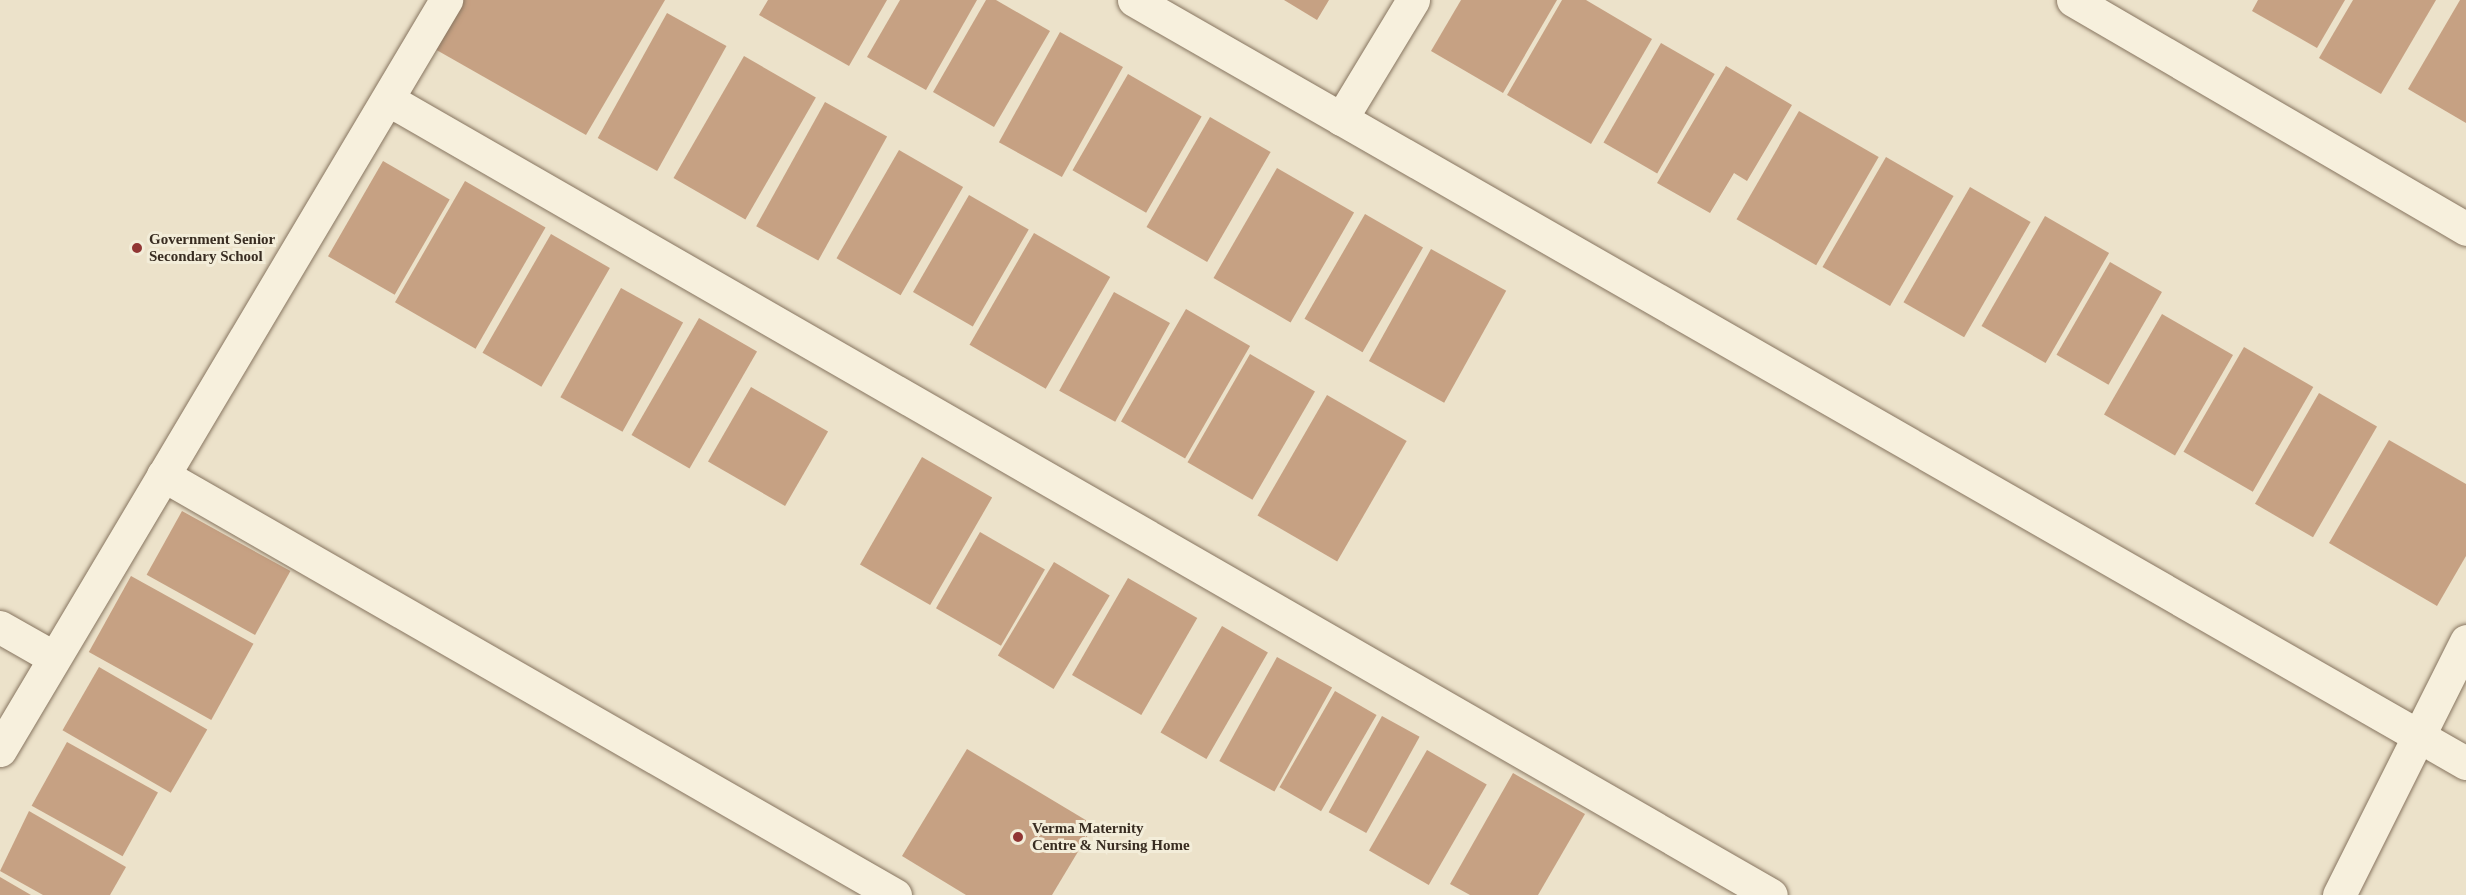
<!DOCTYPE html>
<html>
<head>
<meta charset="utf-8">
<style>
  body { margin:0 }
  #map { position:relative; width:2466px; height:895px; overflow:hidden; background:#ece2ca; font-family:"Times New Roman",serif }
  div>[style] { position:absolute }
  .building>* { inset:0; background:#c6a183; transform-origin:0 0 }
  .roads { filter:drop-shadow(0 0 2px #877560) drop-shadow(0 0 2px #877560) }
  .minor>* { height:33px; margin:-16.5px; padding:0 16.5px; transform-origin:16.5px; border-radius:16.5px; background:#f7f0dd }
  .dots>* { width:16px; height:16px; translate:-50% -50%; box-sizing:border-box; border:3px solid #f3edd9; border-radius:50% }
  span { translate:-50% -50%; white-space:nowrap; text-align:center; line-height:1.15; -webkit-text-stroke:6px #f3edd9; paint-order:stroke }
  .poi-label { font-size:15px; color:#392d22; font-weight:700 }
  .left { translate:0 -50%; text-align:left }
</style>
</head>
<body>
<div id="map">
  <div class="building">
    <div style="clip-path:polygon(461px 0,665px 0,586px 135px,433px 48px)"></div>
    <div style="clip-path:polygon(768px 0,887px 0,849px 66px,759px 15px)"></div>
    <div style="clip-path:polygon(900px 0,977px 0,926px 90px,867px 57px)"></div>
    <div style="clip-path:polygon(986px 0,996px 0,1050px 31px,994px 127px,933px 92px)"></div>
    <div style="clip-path:polygon(1284px 0,1329px 0,1317px 20px)"></div>
    <div style="clip-path:polygon(1461px 0,1557px 0,1503px 93px,1431px 51px)"></div>
    <div style="clip-path:polygon(1562px 0,1586px 0,1652px 39px,1591px 144px,1507px 95px)"></div>
    <div style="clip-path:polygon(2258px 0,2345px 0,2317px 48px,2252px 11px)"></div>
    <div style="clip-path:polygon(2353px 0,2436px 0,2381px 94px,2319px 58px)"></div>
    <div style="clip-path:polygon(2460px 0,2466px 0,2466px 123px,2408px 89px)"></div>
    <div style="left:667px;top:13px;width:68px;height:143px;rotate:29deg"></div>
    <div style="left:1060px;top:32px;width:72px;height:126px;rotate:29deg"></div>
    <div style="left:1661px;top:43px;width:62px;height:115px;rotate:30deg"></div>
    <div style="left:744px;top:56px;width:83px;height:141px;rotate:30deg"></div>
    <div style="clip-path:polygon(1726px 66px,1792px 105px,1747px 181px,1734px 173px,1710px 213px,1657px 183px)"></div>
    <div style="left:1128px;top:74px;width:85px;height:111px;rotate:30deg"></div>
    <div style="left:825px;top:102px;width:71px;height:142px;rotate:29deg"></div>
    <div style="left:1799px;top:111px;width:92px;height:125px;rotate:30deg"></div>
    <div style="left:1210px;top:117px;width:70px;height:127px;rotate:30deg"></div>
    <div style="left:899px;top:150px;width:74px;height:125px;rotate:30deg"></div>
    <div style="left:1886px;top:157px;width:78px;height:127px;rotate:30deg"></div>
    <div style="left:383px;top:161px;width:77px;height:110px;rotate:30deg"></div>
    <div style="left:1277px;top:168px;width:89px;height:127px;rotate:30deg"></div>
    <div style="left:465px;top:181px;width:93px;height:140px;rotate:30deg"></div>
    <div style="left:1970px;top:187px;width:70px;height:133px;rotate:30deg"></div>
    <div style="left:969px;top:195px;width:69px;height:112px;rotate:30deg"></div>
    <div style="left:1365px;top:214px;width:67px;height:121px;rotate:30deg"></div>
    <div style="left:2045px;top:216px;width:74px;height:127px;rotate:30deg"></div>
    <div style="left:1034px;top:233px;width:88px;height:129px;rotate:30deg"></div>
    <div style="left:551px;top:234px;width:68px;height:137px;rotate:30deg"></div>
    <div style="left:1431px;top:249px;width:86px;height:128px;rotate:29deg"></div>
    <div style="left:2110px;top:262px;width:60px;height:107px;rotate:30deg"></div>
    <div style="left:621px;top:288px;width:71px;height:125px;rotate:29deg"></div>
    <div style="left:1114px;top:292px;width:64px;height:113px;rotate:29deg"></div>
    <div style="left:1186px;top:309px;width:74px;height:130px;rotate:30deg"></div>
    <div style="left:2162px;top:314px;width:82px;height:116px;rotate:30deg"></div>
    <div style="left:699px;top:318px;width:67px;height:135px;rotate:30deg"></div>
    <div style="left:2244px;top:347px;width:80px;height:121px;rotate:30deg"></div>
    <div style="left:1250px;top:354px;width:75px;height:125px;rotate:30deg"></div>
    <div style="left:751px;top:387px;width:89px;height:86px;rotate:30deg"></div>
    <div style="left:2319px;top:393px;width:67px;height:128px;rotate:30deg"></div>
    <div style="left:1327px;top:395px;width:92px;height:139px;rotate:30deg"></div>
    <div style="clip-path:polygon(2389px 440px,2466px 484px,2466px 556px,2437px 606px,2329px 543px)"></div>
    <div style="left:922px;top:457px;width:81px;height:124px;rotate:30deg"></div>
    <div style="left:182px;top:511px;width:124px;height:73px;rotate:29deg"></div>
    <div style="left:980px;top:532px;width:75px;height:88px;rotate:30deg"></div>
    <div style="left:1054px;top:562px;width:65px;height:109px;rotate:31deg"></div>
    <div style="left:131px;top:576px;width:140px;height:87px;rotate:29deg"></div>
    <div style="left:1128px;top:578px;width:80px;height:112px;rotate:30deg"></div>
    <div style="left:1222px;top:626px;width:53px;height:123px;rotate:30deg"></div>
    <div style="left:1277px;top:657px;width:63px;height:119px;rotate:29deg"></div>
    <div style="left:99px;top:667px;width:125px;height:73px;rotate:30deg"></div>
    <div style="left:1335px;top:691px;width:48px;height:111px;rotate:30deg"></div>
    <div style="left:1382px;top:716px;width:43px;height:110px;rotate:29deg"></div>
    <div style="left:67px;top:742px;width:104px;height:73px;rotate:29deg"></div>
    <div style="clip-path:polygon(967px 749px,1094px 825px,1052px 895px,966px 895px,902px 856px)"></div>
    <div style="left:1427px;top:750px;width:69px;height:116px;rotate:30deg"></div>
    <div style="clip-path:polygon(1513px 773px,1585px 814px,1538px 895px,1470px 895px,1450px 884px)"></div>
    <div style="clip-path:polygon(29px 811px,126px 867px,110px 895px,43px 895px,0 871px)"></div>
    <div style="clip-path:polygon(0 877px,31px 895px,0 895px)"></div>
  </div>
  <div class="roads">
    <div class="minor">
      <div style="left:1134px;top:0;width:1535px;rotate:29.81deg"></div>
      <div style="left:2073px;top:0;width:455px;rotate:30.2deg"></div>
      <div style="left:389px;top:100px;width:1594px;rotate:29.91deg"></div>
      <div style="left:1341px;top:119px;width:139px;rotate:-58.8deg"></div>
      <div style="left:163px;top:475px;width:844px;rotate:29.85deg"></div>
      <div style="left:0;top:627px;width:59px;rotate:29.6deg"></div>
      <div style="left:0;top:750px;width:873px;rotate:-59.26deg"></div>
      <div style="left:2339px;top:895px;width:284px;rotate:-63.4deg"></div>
    </div>
  </div>
  <div class="dots">
    <div style="left:137px;top:248px;background:#913634"></div>
    <div style="left:1018px;top:837px;background:#913634"></div>
  </div>
  <div class="poi-label">
    <span class="left" style="left:149px;top:248px">Government Senior<br>Secondary School</span>
    <span class="left" style="left:1032px;top:837px">Verma Maternity<br>Centre &amp; Nursing Home</span>
  </div>
</div>
</body>
</html>
